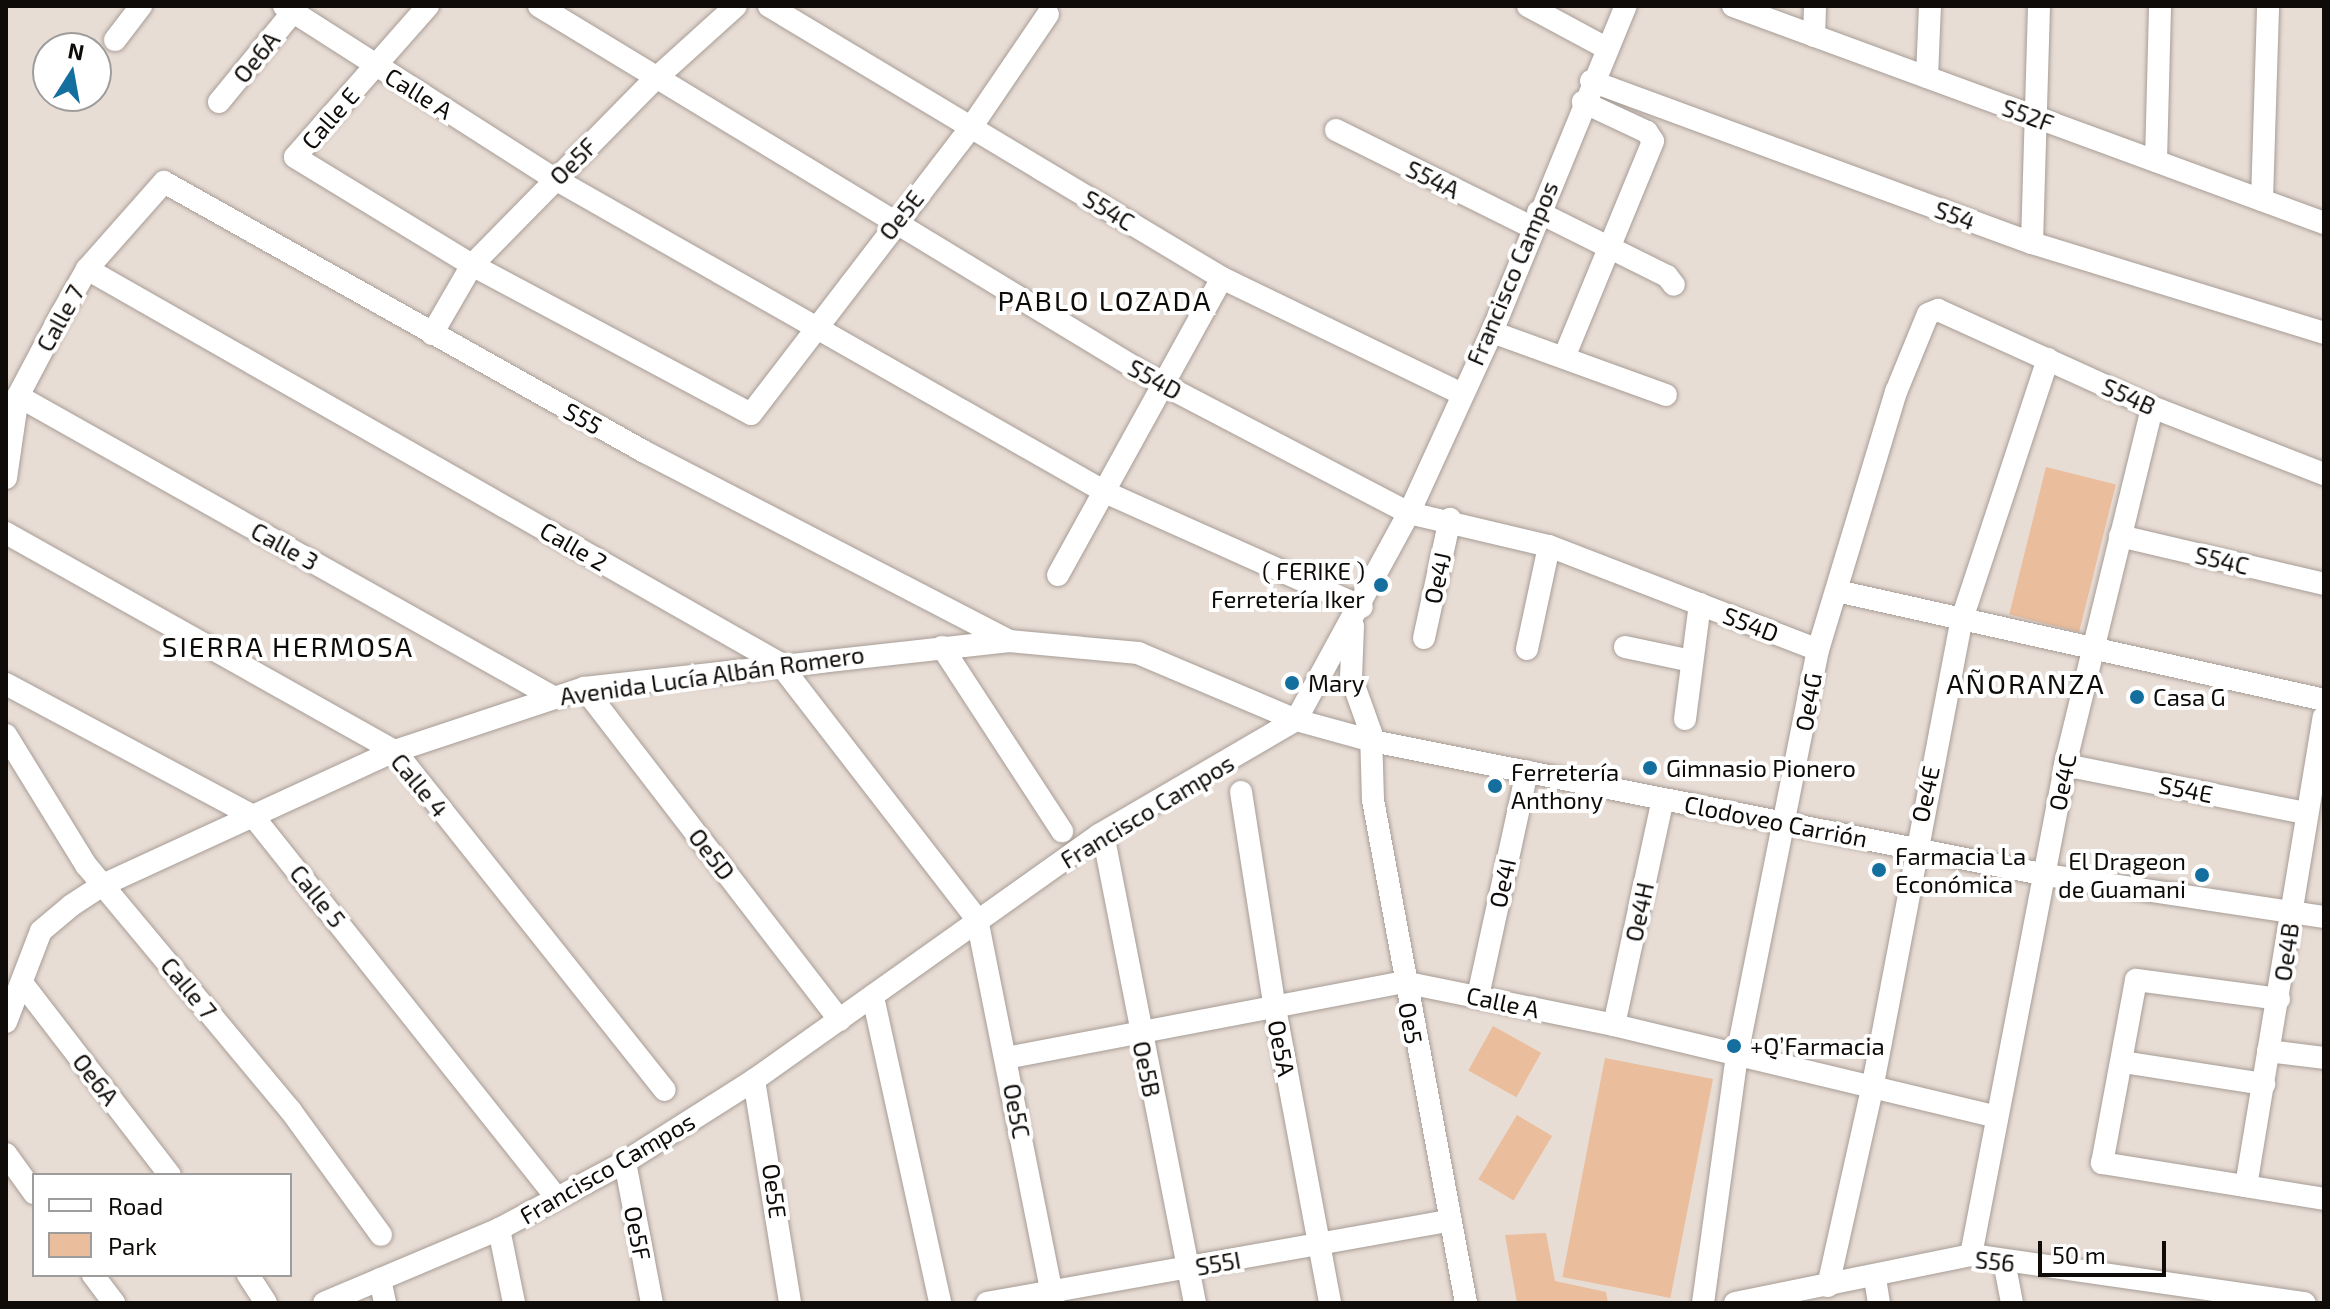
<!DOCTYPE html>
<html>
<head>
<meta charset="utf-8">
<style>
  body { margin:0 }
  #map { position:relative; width:2330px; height:1309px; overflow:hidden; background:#e8ddd5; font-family:"Exo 2",sans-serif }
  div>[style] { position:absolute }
  .green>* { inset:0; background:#eabd9c; transform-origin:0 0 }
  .roads { filter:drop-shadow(0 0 2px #a79d96) drop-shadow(0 0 2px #a79d96) }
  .minor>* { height:22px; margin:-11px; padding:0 11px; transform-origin:11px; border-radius:11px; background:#fff }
  .dots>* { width:22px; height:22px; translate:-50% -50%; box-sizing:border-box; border:4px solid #fff; border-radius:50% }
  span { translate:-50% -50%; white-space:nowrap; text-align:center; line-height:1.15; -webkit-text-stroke:8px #fff; paint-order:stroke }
  .street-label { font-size:24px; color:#0e0b08 }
  .poi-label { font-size:24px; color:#0e0b08 }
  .right { translate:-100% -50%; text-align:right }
  .left { translate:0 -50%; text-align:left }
  .quarter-label { font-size:28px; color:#0e0b08; letter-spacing:2px }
  .frame { position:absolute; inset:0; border:8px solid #0e0b08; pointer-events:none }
  .legend { position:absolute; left:32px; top:1173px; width:260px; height:104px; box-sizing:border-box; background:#fff; border:2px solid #9f9d9c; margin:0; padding:10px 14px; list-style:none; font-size:24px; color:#0e0b08 }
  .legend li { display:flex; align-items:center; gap:16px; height:40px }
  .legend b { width:40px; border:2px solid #9f9d9c }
  .north { position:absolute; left:32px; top:32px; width:80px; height:80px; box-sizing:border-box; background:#fff; border:2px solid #9f9d9c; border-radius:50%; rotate:11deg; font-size:22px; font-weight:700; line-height:32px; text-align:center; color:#0e0b08 }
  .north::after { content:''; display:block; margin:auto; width:28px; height:36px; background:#146f9e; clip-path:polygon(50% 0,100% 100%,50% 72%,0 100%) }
  .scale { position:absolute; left:2038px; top:1241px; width:128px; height:36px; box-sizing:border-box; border:4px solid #0e0b08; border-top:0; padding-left:10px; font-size:24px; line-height:28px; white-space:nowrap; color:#0e0b08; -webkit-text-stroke:6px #fff; paint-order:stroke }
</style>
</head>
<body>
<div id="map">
  <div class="green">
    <div style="left:2046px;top:467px;width:72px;height:152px;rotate:14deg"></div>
    <div style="left:1493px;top:1026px;width:55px;height:51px;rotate:29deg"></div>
    <div style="left:1605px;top:1058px;width:110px;height:223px;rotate:11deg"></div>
    <div style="left:1517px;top:1115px;width:41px;height:75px;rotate:31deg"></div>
    <div style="clip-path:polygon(1546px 1233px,1555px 1281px,1606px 1292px,1608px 1303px,1517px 1303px,1505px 1235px)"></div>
  </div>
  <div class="roads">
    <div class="minor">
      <div style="left:284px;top:6px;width:322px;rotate:32.6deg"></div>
      <div style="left:555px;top:179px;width:635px;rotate:29.63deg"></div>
      <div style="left:1107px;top:493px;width:279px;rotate:24.1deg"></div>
      <div style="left:428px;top:6px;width:201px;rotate:131.4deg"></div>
      <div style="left:295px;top:157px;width:207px;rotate:31.4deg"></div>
      <div style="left:472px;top:265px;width:316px;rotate:28.1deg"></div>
      <div style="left:751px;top:414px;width:363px;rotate:-52.5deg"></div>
      <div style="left:972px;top:126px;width:135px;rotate:-55.8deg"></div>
      <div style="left:539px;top:6px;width:729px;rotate:31.25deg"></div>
      <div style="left:1162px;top:384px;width:279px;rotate:27.6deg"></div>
      <div style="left:1409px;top:513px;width:144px;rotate:13.3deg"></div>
      <div style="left:1549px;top:546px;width:288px;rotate:21.1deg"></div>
      <div style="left:769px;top:6px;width:528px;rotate:30.98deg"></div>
      <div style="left:1222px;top:278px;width:264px;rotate:25.8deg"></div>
      <div style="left:1528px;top:6px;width:89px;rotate:28.3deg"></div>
      <div style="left:1733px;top:6px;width:630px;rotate:20.16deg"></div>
      <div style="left:1814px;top:36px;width:30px;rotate:-88deg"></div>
      <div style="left:115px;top:40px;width:43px;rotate:-52.6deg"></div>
      <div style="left:1927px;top:77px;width:71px;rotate:-87.6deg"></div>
      <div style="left:1591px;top:81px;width:470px;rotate:20.2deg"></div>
      <div style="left:2032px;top:243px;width:306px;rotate:17.1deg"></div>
      <div style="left:219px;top:102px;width:117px;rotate:-50.6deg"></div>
      <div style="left:1336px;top:130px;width:218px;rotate:26.4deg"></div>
      <div style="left:2156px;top:161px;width:155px;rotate:-88.5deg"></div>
      <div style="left:2262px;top:200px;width:194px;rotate:-88.2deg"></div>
      <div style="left:1538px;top:212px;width:144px;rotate:26.4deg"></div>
      <div style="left:1667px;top:276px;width:11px;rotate:52deg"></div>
      <div style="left:2032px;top:243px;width:237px;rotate:-88.3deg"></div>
      <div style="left:87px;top:269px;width:796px;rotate:29.66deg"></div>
      <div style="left:779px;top:663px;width:324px;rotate:52.3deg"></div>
      <div style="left:977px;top:919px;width:392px;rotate:78.7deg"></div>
      <div style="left:1492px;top:332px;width:185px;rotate:19.9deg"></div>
      <div style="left:432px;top:334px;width:80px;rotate:-59.9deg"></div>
      <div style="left:472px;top:265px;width:260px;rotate:-45.5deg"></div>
      <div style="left:654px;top:80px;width:110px;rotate:-42.1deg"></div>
      <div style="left:1565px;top:355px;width:231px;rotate:-67.6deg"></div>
      <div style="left:1653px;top:141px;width:11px;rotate:-124deg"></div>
      <div style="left:1647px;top:132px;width:71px;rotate:-154.9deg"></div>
      <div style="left:18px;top:396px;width:612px;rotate:29.37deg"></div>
      <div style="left:6px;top:478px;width:83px;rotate:-81.7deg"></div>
      <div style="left:18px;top:396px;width:94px;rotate:-62.1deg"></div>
      <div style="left:62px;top:313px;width:51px;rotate:-60.4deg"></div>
      <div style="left:87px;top:269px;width:116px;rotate:-48.5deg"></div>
      <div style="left:164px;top:182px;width:549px;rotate:29.32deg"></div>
      <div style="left:643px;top:451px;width:411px;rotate:27.4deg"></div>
      <div style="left:6px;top:533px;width:446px;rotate:29.3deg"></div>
      <div style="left:395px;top:751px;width:433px;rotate:51.5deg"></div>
      <div style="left:2120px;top:536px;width:210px;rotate:13.2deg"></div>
      <div style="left:1058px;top:575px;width:339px;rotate:-61.1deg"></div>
      <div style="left:1837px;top:591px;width:499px;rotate:12.6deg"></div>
      <div style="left:1353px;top:626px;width:51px;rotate:92.2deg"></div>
      <div style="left:1351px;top:677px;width:59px;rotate:70.3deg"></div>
      <div style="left:1371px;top:733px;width:67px;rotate:88.3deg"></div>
      <div style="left:1373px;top:800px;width:512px;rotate:79.52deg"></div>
      <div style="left:1424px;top:638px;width:122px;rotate:-77.7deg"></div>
      <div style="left:942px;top:647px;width:220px;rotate:56.9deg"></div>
      <div style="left:1625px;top:647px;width:68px;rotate:11.8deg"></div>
      <div style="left:1527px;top:649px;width:105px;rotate:-77.9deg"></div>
      <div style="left:6px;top:684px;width:280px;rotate:28.1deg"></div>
      <div style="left:253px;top:816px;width:487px;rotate:51.5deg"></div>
      <div style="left:584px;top:688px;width:419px;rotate:52.4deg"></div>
      <div style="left:1685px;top:719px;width:116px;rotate:-82.6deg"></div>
      <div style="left:6px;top:735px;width:153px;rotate:58.4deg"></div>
      <div style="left:86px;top:865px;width:320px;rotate:50.2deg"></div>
      <div style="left:291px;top:1111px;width:153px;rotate:54deg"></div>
      <div style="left:2065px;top:765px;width:246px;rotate:11.3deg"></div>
      <div style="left:1241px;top:792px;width:214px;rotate:81.1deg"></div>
      <div style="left:1274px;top:1003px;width:305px;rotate:79.4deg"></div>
      <div style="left:1103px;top:834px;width:478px;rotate:78.9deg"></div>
      <div style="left:22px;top:983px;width:242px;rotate:52.4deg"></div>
      <div style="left:1478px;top:996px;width:230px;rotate:-77.7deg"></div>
      <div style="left:873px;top:997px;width:313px;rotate:77.6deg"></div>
      <div style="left:2279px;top:999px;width:144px;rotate:-172.4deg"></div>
      <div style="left:2136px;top:980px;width:186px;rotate:100.5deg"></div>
      <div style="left:2102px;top:1163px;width:225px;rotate:9.2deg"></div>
      <div style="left:6px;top:1022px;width:97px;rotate:-69deg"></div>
      <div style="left:41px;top:931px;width:40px;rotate:-40deg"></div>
      <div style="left:72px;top:905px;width:37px;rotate:-33deg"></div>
      <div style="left:103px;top:885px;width:321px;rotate:-24.7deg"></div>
      <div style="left:395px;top:751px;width:199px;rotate:-18.4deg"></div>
      <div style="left:584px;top:688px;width:428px;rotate:-6.3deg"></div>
      <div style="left:1009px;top:641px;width:130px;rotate:5.3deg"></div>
      <div style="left:1138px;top:653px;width:172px;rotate:23deg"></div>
      <div style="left:1296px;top:720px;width:79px;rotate:15.4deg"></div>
      <div style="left:1372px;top:741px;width:687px;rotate:11.24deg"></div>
      <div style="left:2046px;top:875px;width:281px;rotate:8.6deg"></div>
      <div style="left:1614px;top:1025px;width:231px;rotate:-77.8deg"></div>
      <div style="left:2268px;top:1051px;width:56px;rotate:7.1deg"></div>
      <div style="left:1006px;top:1058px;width:404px;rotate:-10.8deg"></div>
      <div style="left:1403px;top:982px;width:215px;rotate:11.5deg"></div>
      <div style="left:1614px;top:1025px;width:393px;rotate:13.5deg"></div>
      <div style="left:2123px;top:1062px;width:143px;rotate:8.9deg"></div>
      <div style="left:754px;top:1080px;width:226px;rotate:80.8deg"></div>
      <div style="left:6px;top:1154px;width:48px;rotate:54.3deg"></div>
      <div style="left:625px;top:1162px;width:144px;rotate:79.2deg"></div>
      <div style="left:2246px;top:1186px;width:475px;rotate:-80.6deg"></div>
      <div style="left:499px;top:1229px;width:76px;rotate:78.5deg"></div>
      <div style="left:1971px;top:1255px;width:499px;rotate:-79.1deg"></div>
      <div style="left:2065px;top:765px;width:368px;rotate:-76.3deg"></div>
      <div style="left:2004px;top:1261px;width:43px;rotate:79.2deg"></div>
      <div style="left:93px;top:1275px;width:35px;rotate:53deg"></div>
      <div style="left:248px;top:1275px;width:33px;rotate:57deg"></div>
      <div style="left:1875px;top:1278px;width:25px;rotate:81deg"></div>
      <div style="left:380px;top:1279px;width:25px;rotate:78deg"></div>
      <div style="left:1828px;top:1286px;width:207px;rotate:-77.4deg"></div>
      <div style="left:1873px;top:1084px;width:470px;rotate:-79.2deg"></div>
      <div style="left:1961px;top:622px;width:277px;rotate:-71.7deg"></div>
      <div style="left:324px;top:1303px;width:190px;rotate:-22.9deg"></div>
      <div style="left:499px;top:1229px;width:143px;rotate:-28deg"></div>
      <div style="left:625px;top:1162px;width:153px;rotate:-32.4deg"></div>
      <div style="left:754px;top:1080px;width:423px;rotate:-35.4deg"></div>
      <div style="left:1099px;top:835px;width:228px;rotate:-30.3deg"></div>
      <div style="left:1296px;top:720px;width:236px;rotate:-61.4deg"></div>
      <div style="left:1409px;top:513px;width:199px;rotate:-65.4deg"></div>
      <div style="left:1492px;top:332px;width:352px;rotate:-67.7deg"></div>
      <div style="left:987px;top:1303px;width:468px;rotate:-10.1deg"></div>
      <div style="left:1703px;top:1303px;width:250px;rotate:-82.2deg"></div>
      <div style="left:1737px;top:1055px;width:413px;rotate:-78.7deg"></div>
      <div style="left:1818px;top:650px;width:270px;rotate:-73.2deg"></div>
      <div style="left:1896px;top:392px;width:84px;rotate:-67.7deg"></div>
      <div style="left:1928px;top:314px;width:11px;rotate:-22deg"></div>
      <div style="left:1938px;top:310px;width:235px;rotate:24.4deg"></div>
      <div style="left:2152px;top:407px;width:185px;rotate:21.3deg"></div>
      <div style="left:1735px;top:1303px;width:241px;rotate:-11.5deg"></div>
      <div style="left:1971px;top:1255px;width:337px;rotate:8.2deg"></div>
    </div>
  </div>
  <div class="dots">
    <div style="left:1381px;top:585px;background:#146f9e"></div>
    <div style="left:1292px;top:683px;background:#146f9e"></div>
    <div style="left:2137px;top:697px;background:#146f9e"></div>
    <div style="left:1650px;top:768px;background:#146f9e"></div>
    <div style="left:1495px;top:786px;background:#146f9e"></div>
    <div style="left:1879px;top:870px;background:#146f9e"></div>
    <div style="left:2202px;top:875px;background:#146f9e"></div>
    <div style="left:1734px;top:1046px;background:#146f9e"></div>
  </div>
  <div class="street-label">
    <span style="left:256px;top:57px;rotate:-51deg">Oe6A</span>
    <span style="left:419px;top:93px;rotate:32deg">Calle A</span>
    <span style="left:2028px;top:115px;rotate:20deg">S52F</span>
    <span style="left:330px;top:118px;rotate:-49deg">Calle E</span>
    <span style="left:573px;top:161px;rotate:-45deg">Oe5F</span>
    <span style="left:1433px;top:179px;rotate:26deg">S54A</span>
    <span style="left:1109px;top:210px;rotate:31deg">S54C</span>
    <span style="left:901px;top:215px;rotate:-52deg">Oe5E</span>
    <span style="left:1955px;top:215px;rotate:20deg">S54</span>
    <span style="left:1512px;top:273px;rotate:-67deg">Francisco Campos</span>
    <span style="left:60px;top:318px;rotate:-61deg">Calle 7</span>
    <span style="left:1155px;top:379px;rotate:29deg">S54D</span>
    <span style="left:2129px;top:396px;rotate:24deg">S54B</span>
    <span style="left:583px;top:418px;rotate:29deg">S55</span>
    <span style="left:285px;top:546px;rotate:29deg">Calle 3</span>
    <span style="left:574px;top:546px;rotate:30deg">Calle 2</span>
    <span style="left:2222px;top:560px;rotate:13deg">S54C</span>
    <span style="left:1437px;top:578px;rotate:-78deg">Oe4J</span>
    <span style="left:1751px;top:624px;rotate:21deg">S54D</span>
    <span style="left:712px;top:675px;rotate:-8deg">Avenida Lucía Albán Romero</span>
    <span style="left:1808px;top:702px;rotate:-80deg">Oe4G</span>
    <span style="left:2062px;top:782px;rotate:-79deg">Oe4C</span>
    <span style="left:420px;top:785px;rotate:50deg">Calle 4</span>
    <span style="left:2186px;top:789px;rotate:11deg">S54E</span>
    <span style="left:1925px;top:794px;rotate:-78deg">Oe4E</span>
    <span style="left:1147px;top:811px;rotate:-31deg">Francisco Campos</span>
    <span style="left:1776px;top:821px;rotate:11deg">Clodoveo Carrión</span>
    <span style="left:712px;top:854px;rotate:52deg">Oe5D</span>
    <span style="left:1502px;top:883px;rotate:-78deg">Oe4I</span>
    <span style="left:318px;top:896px;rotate:51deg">Calle 5</span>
    <span style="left:1639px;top:912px;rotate:-78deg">Oe4H</span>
    <span style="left:2286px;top:952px;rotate:-82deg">Oe4B</span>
    <span style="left:189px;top:988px;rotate:50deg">Calle 7</span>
    <span style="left:1503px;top:1002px;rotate:12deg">Calle A</span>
    <span style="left:1411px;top:1023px;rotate:79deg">Oe5</span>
    <span style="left:1282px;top:1048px;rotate:79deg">Oe5A</span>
    <span style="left:1147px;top:1069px;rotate:78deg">Oe5B</span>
    <span style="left:96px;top:1079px;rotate:52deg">Oe6A</span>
    <span style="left:1017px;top:1111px;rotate:79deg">Oe5C</span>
    <span style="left:607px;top:1168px;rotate:-30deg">Francisco Campos</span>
    <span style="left:775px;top:1191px;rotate:82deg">Oe5E</span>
    <span style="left:638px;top:1233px;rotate:79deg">Oe5F</span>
    <span style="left:1995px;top:1261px;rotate:6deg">S56</span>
    <span style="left:1218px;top:1263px;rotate:-10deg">S55I</span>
  </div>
  <div class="poi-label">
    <span class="right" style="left:1365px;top:585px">( FERIKE )<br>Ferretería Iker</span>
    <span class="left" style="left:1308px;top:683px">Mary</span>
    <span class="left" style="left:2153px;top:697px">Casa G</span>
    <span class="left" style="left:1666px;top:768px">Gimnasio Pionero</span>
    <span class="left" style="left:1511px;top:786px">Ferretería<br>Anthony</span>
    <span class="left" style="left:1895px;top:870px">Farmacia La<br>Económica</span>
    <span class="right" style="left:2186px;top:875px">El Drageon<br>de Guamani</span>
    <span class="left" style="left:1750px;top:1046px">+Q’Farmacia</span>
  </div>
  <div class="quarter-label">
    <span style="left:1105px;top:300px">PABLO LOZADA</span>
    <span style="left:288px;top:646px">SIERRA HERMOSA</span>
    <span style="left:2026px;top:683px">AÑORANZA</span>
  </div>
  <div class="frame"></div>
  <ul class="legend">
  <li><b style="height:10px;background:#fff"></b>Road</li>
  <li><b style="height:22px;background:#eabd9c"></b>Park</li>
  </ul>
  <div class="north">N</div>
  <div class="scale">50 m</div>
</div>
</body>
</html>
